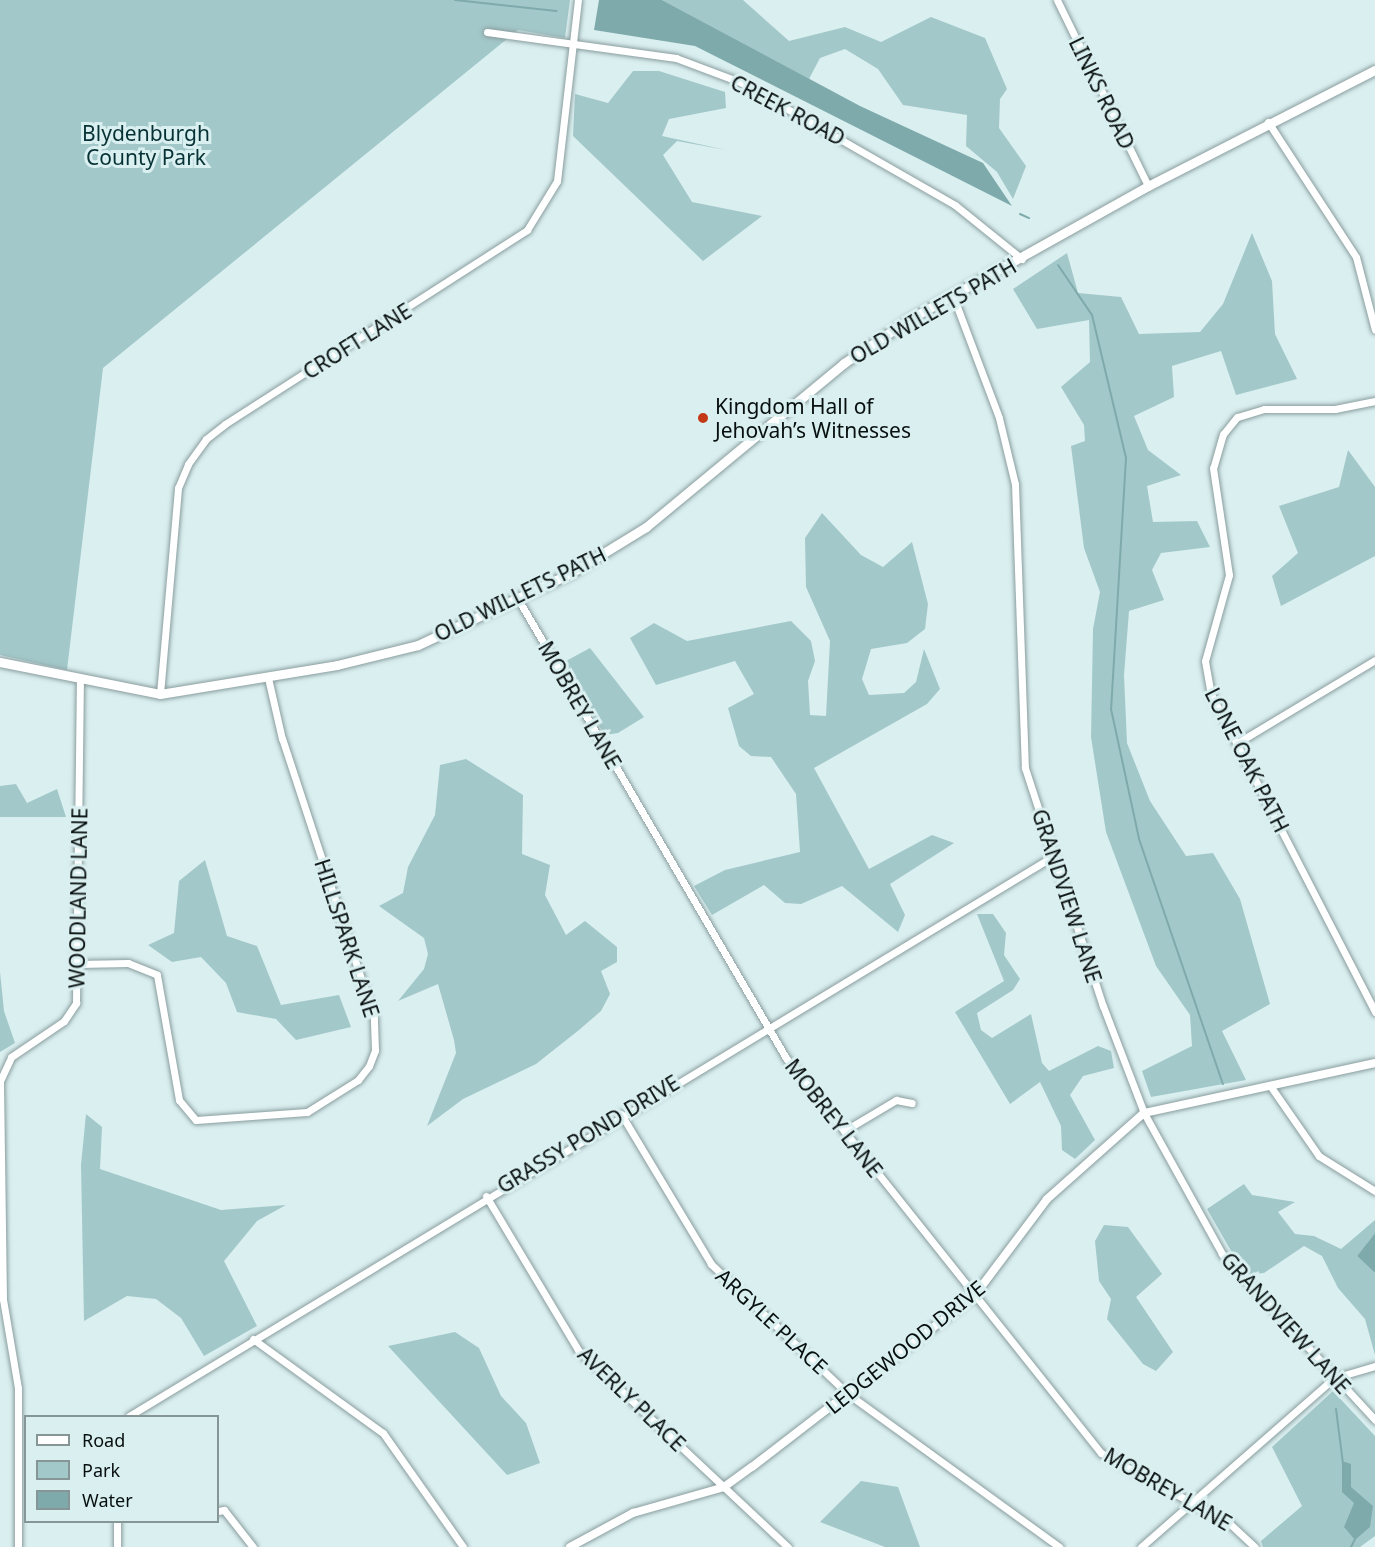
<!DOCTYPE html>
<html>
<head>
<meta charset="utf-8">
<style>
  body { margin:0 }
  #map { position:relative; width:1375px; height:1547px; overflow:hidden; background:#daeff0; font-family:"Noto Sans",sans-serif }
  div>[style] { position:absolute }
  .green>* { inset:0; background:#a3c8ca }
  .water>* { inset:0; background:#7faaac }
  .stream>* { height:2px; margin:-1px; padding:0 1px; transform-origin:1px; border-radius:1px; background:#7faaac }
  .roads { filter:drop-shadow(0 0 2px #8a9d9e) drop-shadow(0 0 2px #8a9d9e) }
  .minor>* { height:7px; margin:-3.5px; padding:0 3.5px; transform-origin:3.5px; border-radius:3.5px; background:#fff }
  .tertiary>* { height:8px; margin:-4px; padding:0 4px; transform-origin:4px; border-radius:4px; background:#fff }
  .secondary>* { height:9px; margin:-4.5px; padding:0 4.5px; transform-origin:4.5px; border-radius:4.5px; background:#fff }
  .dots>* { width:16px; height:16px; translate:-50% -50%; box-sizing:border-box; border:3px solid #daeff0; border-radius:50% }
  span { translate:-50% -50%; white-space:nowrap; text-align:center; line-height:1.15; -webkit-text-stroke:6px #daeff0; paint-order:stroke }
  .street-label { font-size:21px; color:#080f0f }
  .park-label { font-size:21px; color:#063235 }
  .poi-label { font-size:21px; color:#080f0f }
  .left { translate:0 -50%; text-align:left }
  .legend { position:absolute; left:24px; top:1415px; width:195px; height:108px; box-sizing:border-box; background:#daeff0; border:2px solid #869596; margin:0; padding:8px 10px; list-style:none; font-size:18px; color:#080f0f }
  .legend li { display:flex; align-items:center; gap:12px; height:30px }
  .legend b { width:30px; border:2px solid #869596 }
</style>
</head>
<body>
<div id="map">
  <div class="green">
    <div style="clip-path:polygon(0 0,570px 0,565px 38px,518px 30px,103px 368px,67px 670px,0 655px)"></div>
    <div style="clip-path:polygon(662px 0,743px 0,789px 41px,845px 27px,881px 42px,931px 17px,985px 38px,1007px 89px,1000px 99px,999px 128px,1026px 166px,1013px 199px,997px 172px,966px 146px,967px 115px,903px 105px,878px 69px,845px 49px,820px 58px,809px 79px)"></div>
    <div style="clip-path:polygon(633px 71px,659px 71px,725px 92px,726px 108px,669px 119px,662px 136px,726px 150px,677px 141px,663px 155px,692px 202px,762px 216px,703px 261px,573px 136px,575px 94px,608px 103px)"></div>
    <div style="clip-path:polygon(1252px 233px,1272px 281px,1275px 334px,1297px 379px,1236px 395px,1221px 351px,1172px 366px,1174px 397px,1134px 416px,1148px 450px,1181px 475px,1147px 486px,1153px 522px,1197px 521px,1210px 547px,1161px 553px,1152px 570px,1164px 600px,1129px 611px,1124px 675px,1127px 743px,1150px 801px,1186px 856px,1213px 853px,1240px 899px,1270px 1004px,1222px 1031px,1246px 1080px,1151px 1097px,1142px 1071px,1192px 1046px,1190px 1015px,1156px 966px,1106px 832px,1091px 737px,1093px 629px,1100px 592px,1084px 548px,1071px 446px,1085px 441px,1084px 425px,1061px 387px,1090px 362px,1089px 320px,1037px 329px,1013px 289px,1067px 253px,1078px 293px,1121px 297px,1139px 334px,1200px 332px,1223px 304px)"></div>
    <div style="clip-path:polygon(1348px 450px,1375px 487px,1375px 556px,1281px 606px,1272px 576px,1298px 553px,1279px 506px,1339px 487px)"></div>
    <div style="clip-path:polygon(822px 513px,861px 555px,883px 567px,912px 542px,928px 604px,925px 629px,907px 643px,871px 649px,862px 679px,869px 695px,904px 693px,916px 682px,924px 649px,940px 689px,927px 704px,814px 768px,869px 869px,932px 835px,954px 843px,890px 884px,905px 915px,898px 932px,842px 886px,801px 904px,785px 903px,764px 885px,712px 915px,694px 886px,725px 870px,800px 852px,796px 794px,771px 757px,751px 756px,739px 746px,728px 708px,754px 694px,735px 661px,656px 685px,630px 638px,654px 623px,687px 641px,791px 621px,811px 641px,815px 661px,808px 681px,810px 715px,826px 716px,830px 641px,806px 587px,805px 538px)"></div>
    <div style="clip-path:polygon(590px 648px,644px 717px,618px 733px,605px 735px,565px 670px,566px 661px)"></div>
    <div style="clip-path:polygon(466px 759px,523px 795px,522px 854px,550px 865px,545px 895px,566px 935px,585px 921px,617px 947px,617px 962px,601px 971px,610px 994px,601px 1011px,579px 1030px,536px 1064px,463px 1099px,427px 1126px,456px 1053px,454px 1040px,438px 984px,398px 1001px,424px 969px,428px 954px,424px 938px,379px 906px,403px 893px,408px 867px,435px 815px,440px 765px)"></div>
    <div style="clip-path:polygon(16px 784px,27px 803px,57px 789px,66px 817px,0 817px,0 786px)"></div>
    <div style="clip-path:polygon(205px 860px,227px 936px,257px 946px,281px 1005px,339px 995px,351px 1027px,296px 1040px,276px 1019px,237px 1012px,226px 983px,201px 957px,172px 962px,148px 945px,174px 933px,179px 881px)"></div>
    <div style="clip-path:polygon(977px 914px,993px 914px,1006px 933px,1004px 955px,1020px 979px,1013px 990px,977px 1013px,981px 1030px,992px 1038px,1031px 1014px,1042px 1063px,1049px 1071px,1098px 1046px,1111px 1051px,1114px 1068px,1083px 1076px,1070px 1095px,1095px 1140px,1075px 1159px,1062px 1150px,1061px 1126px,1040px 1082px,1010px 1104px,955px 1012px,1004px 981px)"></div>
    <div style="clip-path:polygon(0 972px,4px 1011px,15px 1043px,0 1052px)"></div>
    <div style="clip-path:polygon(86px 1114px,102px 1127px,100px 1169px,221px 1210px,286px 1205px,257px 1221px,224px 1261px,257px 1326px,204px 1356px,181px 1318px,156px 1299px,127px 1296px,84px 1321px,81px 1165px)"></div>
    <div style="clip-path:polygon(1244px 1184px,1252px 1195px,1295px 1202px,1278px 1212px,1295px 1234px,1314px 1236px,1341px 1249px,1375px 1220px,1375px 1233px,1357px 1256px,1375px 1273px,1375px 1355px,1365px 1319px,1338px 1288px,1322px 1256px,1304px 1246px,1264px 1273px,1245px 1275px,1207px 1209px)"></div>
    <div style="clip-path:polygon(1104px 1225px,1128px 1227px,1162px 1274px,1136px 1297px,1173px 1352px,1156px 1371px,1143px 1364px,1107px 1319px,1111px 1299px,1099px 1281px,1095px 1241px)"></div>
    <div style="clip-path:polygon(455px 1332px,479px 1348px,501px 1396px,526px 1423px,540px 1463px,507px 1475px,388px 1346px)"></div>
    <div style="clip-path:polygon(1333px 1391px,1375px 1436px,1375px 1536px,1360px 1547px,1263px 1547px,1261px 1541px,1302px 1506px,1272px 1447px)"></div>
    <div style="clip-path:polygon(861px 1481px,898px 1487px,920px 1547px,885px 1547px,820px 1522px)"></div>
  </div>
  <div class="water">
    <div style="clip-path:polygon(599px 0,662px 0,860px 106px,983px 163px,1012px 206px,695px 46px,594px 30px)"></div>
    <div style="clip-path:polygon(1375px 1233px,1375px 1273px,1357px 1256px)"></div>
    <div style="clip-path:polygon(1342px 1461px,1351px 1464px,1351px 1487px,1373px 1506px,1370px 1527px,1355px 1540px,1344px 1527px,1354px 1503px,1342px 1492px)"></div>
  </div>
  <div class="stream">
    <div style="left:455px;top:0;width:102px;rotate:6.2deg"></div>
    <div style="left:1020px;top:214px;width:10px;rotate:24deg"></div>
    <div style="left:1058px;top:265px;width:60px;rotate:55.8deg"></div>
    <div style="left:1092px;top:315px;width:147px;rotate:76.6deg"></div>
    <div style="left:1126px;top:458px;width:251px;rotate:93.4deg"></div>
    <div style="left:1111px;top:709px;width:133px;rotate:77.8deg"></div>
    <div style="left:1139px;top:839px;width:259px;rotate:71.1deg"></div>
    <div style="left:1336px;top:1409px;width:55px;rotate:82.7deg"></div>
    <div style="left:1351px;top:1547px;width:9px;rotate:-63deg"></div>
  </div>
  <div class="roads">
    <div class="minor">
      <div style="left:1057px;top:0;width:207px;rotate:63.9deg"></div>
      <div style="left:487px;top:32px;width:191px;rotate:7.8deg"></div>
      <div style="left:676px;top:58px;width:71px;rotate:20.7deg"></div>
      <div style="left:742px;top:83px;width:245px;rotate:29.8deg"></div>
      <div style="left:955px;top:205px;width:86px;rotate:38.9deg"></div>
      <div style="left:1268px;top:122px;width:161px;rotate:56.9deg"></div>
      <div style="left:1356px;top:257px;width:75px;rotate:75.4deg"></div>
      <div style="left:953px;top:296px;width:130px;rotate:69.3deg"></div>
      <div style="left:999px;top:418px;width:68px;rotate:76.4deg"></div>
      <div style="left:1015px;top:484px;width:284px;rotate:88deg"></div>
      <div style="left:1025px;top:768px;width:250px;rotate:71.9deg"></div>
      <div style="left:1103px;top:1006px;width:115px;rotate:69deg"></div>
      <div style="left:1144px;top:1113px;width:161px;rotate:61deg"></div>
      <div style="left:1222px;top:1254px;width:226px;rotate:47.3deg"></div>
      <div style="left:1375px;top:401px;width:41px;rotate:168.7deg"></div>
      <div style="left:1335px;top:409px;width:71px;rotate:180deg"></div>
      <div style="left:1264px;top:409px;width:28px;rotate:163deg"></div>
      <div style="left:1237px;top:417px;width:22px;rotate:129deg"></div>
      <div style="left:1223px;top:434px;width:35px;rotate:106deg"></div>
      <div style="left:1213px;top:468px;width:108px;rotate:81.5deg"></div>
      <div style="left:1229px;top:575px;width:89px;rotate:105.6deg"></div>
      <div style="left:1205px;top:661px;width:34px;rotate:80deg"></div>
      <div style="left:1211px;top:694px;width:358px;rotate:62.7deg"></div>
      <div style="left:518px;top:599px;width:532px;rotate:59.72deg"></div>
      <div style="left:786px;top:1058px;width:505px;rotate:51.43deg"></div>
      <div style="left:1101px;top:1453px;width:146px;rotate:28.7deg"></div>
      <div style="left:1229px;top:1523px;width:35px;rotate:43deg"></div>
      <div style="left:160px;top:694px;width:207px;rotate:-85deg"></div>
      <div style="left:178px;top:488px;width:26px;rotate:-67deg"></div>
      <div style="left:188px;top:464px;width:31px;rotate:-54deg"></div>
      <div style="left:206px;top:439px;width:24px;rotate:-38deg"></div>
      <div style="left:225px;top:424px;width:359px;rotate:-32.7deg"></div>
      <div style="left:527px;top:230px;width:57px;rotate:-58.5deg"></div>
      <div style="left:557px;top:181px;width:182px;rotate:-83.4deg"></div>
      <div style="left:1237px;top:743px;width:161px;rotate:-31deg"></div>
      <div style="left:78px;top:964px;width:50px;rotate:-1.1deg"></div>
      <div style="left:128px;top:963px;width:31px;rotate:22deg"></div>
      <div style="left:157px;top:975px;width:127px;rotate:80deg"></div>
      <div style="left:179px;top:1100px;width:26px;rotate:50deg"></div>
      <div style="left:196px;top:1120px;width:111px;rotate:-4.1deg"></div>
      <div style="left:307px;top:1112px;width:60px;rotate:-32.1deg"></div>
      <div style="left:358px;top:1080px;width:18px;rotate:-52deg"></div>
      <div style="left:369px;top:1066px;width:17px;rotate:-69deg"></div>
      <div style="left:375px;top:1050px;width:32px;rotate:-92deg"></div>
      <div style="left:374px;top:1018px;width:294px;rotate:-108.2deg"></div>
      <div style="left:282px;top:739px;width:63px;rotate:-102.9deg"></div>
      <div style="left:1271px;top:1087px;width:84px;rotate:55.2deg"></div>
      <div style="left:1319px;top:1156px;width:66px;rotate:32deg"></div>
      <div style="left:621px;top:1114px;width:175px;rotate:59deg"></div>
      <div style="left:711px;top:1264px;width:189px;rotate:43.5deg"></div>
      <div style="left:848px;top:1394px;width:261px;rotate:35.9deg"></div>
      <div style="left:844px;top:1131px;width:61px;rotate:-30.8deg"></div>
      <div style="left:896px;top:1100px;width:16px;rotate:11deg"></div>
      <div style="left:486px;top:1196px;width:179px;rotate:59.1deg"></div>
      <div style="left:578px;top:1350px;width:288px;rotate:43.2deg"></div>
      <div style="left:253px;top:1339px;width:160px;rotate:35.9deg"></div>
      <div style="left:383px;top:1433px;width:139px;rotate:54.9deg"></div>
      <div style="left:129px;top:1416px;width:1079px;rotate:-31.2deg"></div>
      <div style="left:218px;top:1511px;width:6px;rotate:-9deg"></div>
      <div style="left:224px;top:1510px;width:47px;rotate:51.9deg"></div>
      <div style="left:18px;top:1547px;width:159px;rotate:-90deg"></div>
      <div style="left:18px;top:1388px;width:90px;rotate:-99.6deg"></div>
      <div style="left:3px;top:1299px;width:218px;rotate:-90.8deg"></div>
      <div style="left:0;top:1081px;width:26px;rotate:-65deg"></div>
      <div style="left:11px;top:1057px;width:64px;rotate:-34.2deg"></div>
      <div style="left:64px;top:1021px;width:22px;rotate:-56deg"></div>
      <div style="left:76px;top:1003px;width:322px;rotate:-89.3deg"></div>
      <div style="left:117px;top:1547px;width:25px;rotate:-90deg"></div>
      <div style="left:1141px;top:1547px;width:257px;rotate:-41.2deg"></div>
      <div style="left:1334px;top:1378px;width:43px;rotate:-16.3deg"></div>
    </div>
    <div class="tertiary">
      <div style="left:570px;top:1547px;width:72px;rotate:-28.4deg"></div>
      <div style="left:633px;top:1513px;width:95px;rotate:-15.9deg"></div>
      <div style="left:724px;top:1487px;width:34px;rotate:-36deg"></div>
      <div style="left:752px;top:1467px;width:282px;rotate:-37.6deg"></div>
      <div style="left:975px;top:1295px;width:120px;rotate:-53.1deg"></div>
      <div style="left:1047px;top:1199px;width:130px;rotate:-41.6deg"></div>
      <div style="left:1144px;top:1113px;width:236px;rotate:-12.2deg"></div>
    </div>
    <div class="secondary">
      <div style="left:0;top:662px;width:163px;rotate:11.3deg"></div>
      <div style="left:160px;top:694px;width:179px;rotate:-9.3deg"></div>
      <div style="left:337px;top:665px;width:83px;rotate:-13.9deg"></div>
      <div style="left:418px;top:645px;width:169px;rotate:-25.2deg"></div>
      <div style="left:571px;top:573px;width:88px;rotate:-31.5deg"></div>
      <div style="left:646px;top:527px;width:257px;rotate:-39.6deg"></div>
      <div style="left:844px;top:363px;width:79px;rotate:-33.7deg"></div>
      <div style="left:910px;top:319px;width:273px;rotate:-29.2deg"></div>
      <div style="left:1148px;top:186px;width:255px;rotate:-27.1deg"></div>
    </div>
  </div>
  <div class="dots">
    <div style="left:703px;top:418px;background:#c33917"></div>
  </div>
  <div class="street-label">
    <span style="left:1102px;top:93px;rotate:64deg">LINKS ROAD</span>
    <span style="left:788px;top:110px;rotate:28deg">CREEK ROAD</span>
    <span style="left:933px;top:311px;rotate:-30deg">OLD WILLETS PATH</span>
    <span style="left:357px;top:341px;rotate:-32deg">CROFT LANE</span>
    <span style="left:520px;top:594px;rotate:-26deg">OLD WILLETS PATH</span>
    <span style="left:580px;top:705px;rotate:60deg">MOBREY LANE</span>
    <span style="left:1247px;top:760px;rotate:63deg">LONE OAK PATH</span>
    <span style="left:1067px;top:896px;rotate:72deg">GRANDVIEW LANE</span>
    <span style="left:78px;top:898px;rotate:-89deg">WOODLAND LANE</span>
    <span style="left:347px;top:938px;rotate:72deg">HILLSPARK LANE</span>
    <span style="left:834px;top:1118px;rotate:52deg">MOBREY LANE</span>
    <span style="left:588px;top:1134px;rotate:-31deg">GRASSY POND DRIVE</span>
    <span style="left:772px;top:1321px;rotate:43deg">ARGYLE PLACE</span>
    <span style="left:1286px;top:1323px;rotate:48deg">GRANDVIEW LANE</span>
    <span style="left:905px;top:1347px;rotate:-39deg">LEDGEWOOD DRIVE</span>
    <span style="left:632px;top:1399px;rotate:44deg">AVERLY PLACE</span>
    <span style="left:1168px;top:1489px;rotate:30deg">MOBREY LANE</span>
  </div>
  <div class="park-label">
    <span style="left:146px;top:145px">Blydenburgh<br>County Park</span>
  </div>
  <div class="poi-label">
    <span class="left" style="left:715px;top:418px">Kingdom Hall of<br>Jehovah’s Witnesses</span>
  </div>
  <ul class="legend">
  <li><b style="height:8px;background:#fff"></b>Road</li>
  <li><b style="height:16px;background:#a3c8ca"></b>Park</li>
  <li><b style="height:16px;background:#7faaac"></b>Water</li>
  </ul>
</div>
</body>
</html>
